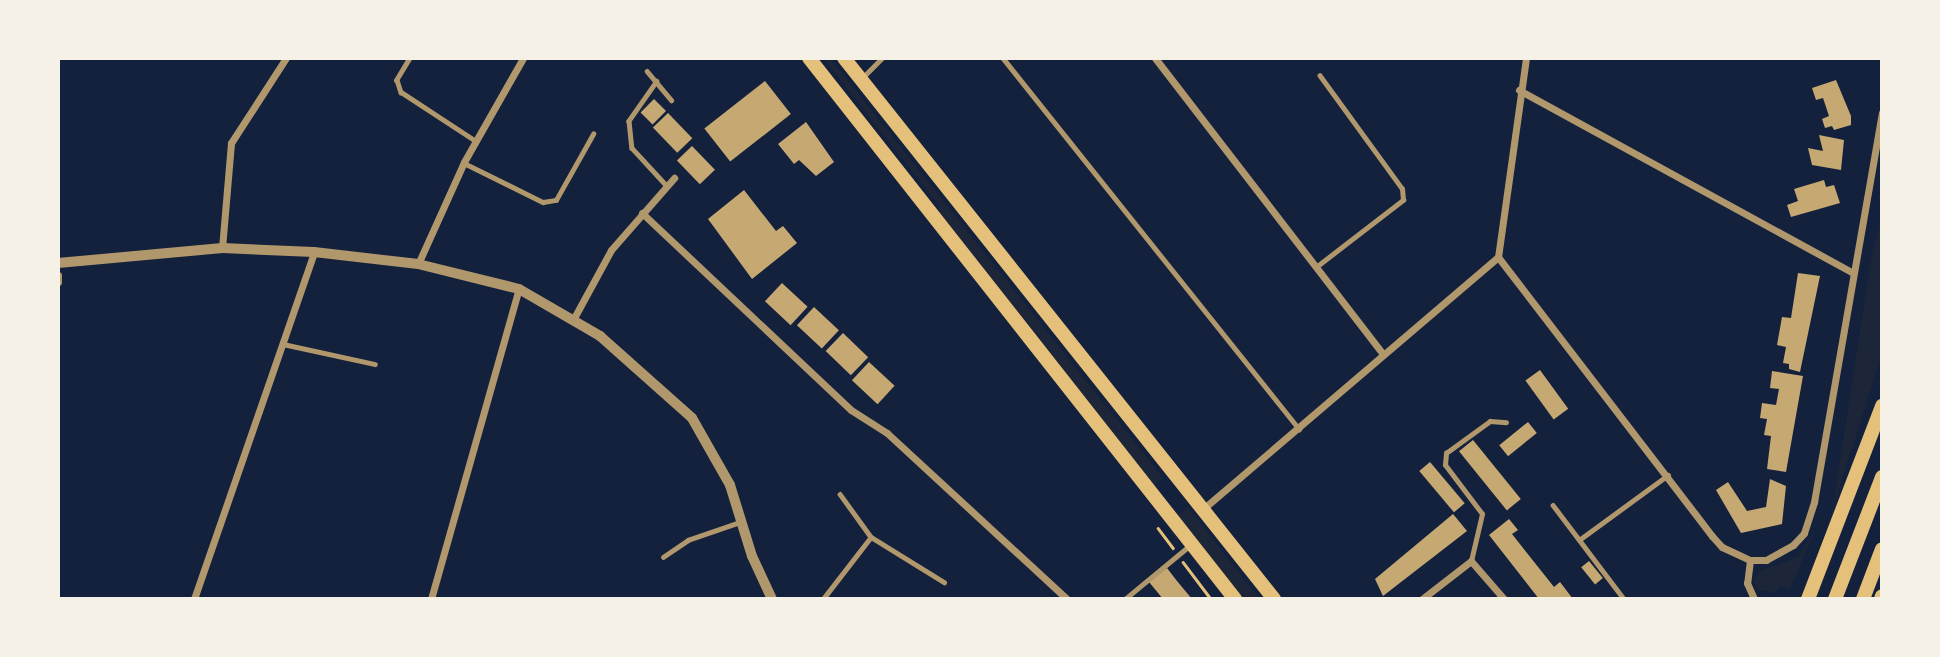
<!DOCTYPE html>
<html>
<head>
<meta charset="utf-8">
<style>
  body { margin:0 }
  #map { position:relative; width:1940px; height:657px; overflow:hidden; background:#14213d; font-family:Roboto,sans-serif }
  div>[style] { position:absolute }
  .green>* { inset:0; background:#1d2539 }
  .building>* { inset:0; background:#c6a872; transform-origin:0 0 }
  .path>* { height:2.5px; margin:-1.25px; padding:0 1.25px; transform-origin:1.25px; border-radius:1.25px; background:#e5c07b }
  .service>* { height:4.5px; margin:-2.25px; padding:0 2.25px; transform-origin:2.25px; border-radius:2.25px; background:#b1986c }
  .minor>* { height:7px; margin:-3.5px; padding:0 3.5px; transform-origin:3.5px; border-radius:3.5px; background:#b1986c }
  .tertiary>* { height:10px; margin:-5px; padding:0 5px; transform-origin:5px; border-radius:5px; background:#b1986c }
  .trunk>* { height:14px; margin:-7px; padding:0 7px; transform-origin:7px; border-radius:7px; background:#e5c07b }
  span { translate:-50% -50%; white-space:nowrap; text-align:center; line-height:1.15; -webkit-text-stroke:5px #f6f1e7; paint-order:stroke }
  .frame { position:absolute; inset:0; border:60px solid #f6f1e7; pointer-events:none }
</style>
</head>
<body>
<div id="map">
  <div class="green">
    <div style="clip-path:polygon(823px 58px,830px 58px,1163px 478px,1152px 486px,939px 217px,938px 204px)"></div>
    <div style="clip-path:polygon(1882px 211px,1882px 354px,1833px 507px,1870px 266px)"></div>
    <div style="clip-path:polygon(1188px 507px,1250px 587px,1261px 599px,1244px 599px,1226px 579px,1177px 516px)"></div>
    <div style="clip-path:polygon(1816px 528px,1790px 589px,1780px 586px,1773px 593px,1757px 589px,1754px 582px,1759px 571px,1798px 557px)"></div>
  </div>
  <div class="building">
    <div style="clip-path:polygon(1836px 80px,1851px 116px,1851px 125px,1834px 130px,1832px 126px,1825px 128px,1822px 119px,1829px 116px,1823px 98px,1816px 100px,1812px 88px)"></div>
    <div style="left:765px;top:81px;width:42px;height:77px;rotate:52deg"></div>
    <div style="left:654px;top:99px;width:17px;height:19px;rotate:45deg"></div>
    <div style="left:668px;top:113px;width:35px;height:21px;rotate:46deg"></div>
    <div style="clip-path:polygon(806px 122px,834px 162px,816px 176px,799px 160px,794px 164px,778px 144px)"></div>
    <div style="clip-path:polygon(1819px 135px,1844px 140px,1841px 170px,1812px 165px,1808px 148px,1823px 151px)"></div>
    <div style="left:692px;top:146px;width:33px;height:21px;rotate:46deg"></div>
    <div style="clip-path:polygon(1824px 180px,1826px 187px,1834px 185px,1840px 203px,1791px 217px,1787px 205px,1798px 201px,1794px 189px)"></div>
    <div style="clip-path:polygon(744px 190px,776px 231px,783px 226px,797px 243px,752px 279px,708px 219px)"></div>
    <div style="clip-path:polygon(1798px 273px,1820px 276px,1800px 372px,1789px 369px,1789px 364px,1783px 363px,1786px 347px,1777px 345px,1782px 317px,1791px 318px)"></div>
    <div style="left:782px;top:283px;width:35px;height:25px;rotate:43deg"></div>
    <div style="left:814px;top:307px;width:34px;height:25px;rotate:43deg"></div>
    <div style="left:843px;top:333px;width:35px;height:25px;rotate:44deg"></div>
    <div style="left:869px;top:362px;width:35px;height:25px;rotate:43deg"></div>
    <div style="left:1540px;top:370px;width:48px;height:18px;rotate:54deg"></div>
    <div style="clip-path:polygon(1772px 371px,1803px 376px,1786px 472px,1767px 469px,1771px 436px,1764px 435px,1767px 419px,1760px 418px,1762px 403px,1776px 405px,1779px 389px,1770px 388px)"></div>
    <div style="left:1528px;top:422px;width:14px;height:37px;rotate:51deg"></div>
    <div style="left:1473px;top:440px;width:76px;height:18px;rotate:51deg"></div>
    <div style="left:1430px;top:462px;width:54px;height:14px;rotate:50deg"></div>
    <div style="clip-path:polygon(1770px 479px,1786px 486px,1782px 524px,1741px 533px,1716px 490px,1728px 482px,1747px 511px,1766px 507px)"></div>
    <div style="clip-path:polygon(1453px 514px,1467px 531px,1383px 596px,1375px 579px)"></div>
    <div style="clip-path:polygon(1509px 519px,1518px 530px,1512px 534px,1554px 587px,1560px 582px,1573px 599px,1539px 599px,1489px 535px)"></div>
    <div style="left:1589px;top:561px;width:22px;height:10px;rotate:51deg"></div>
    <div style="clip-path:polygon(1167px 568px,1177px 581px,1192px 599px,1163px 599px,1149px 582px)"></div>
  </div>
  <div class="path">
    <div style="left:1158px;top:528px;width:25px;rotate:53deg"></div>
    <div style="left:1183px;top:562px;width:46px;rotate:52.9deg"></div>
  </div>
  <div class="service">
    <div style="left:410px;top:58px;width:26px;rotate:121deg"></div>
    <div style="left:397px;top:80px;width:13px;rotate:72deg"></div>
    <div style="left:401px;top:92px;width:90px;rotate:33.2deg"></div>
    <div style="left:1003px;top:58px;width:475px;rotate:51.4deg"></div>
    <div style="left:647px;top:71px;width:38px;rotate:50deg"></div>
    <div style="left:863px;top:77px;width:27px;rotate:-45deg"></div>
    <div style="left:657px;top:81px;width:49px;rotate:125deg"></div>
    <div style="left:629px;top:121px;width:27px;rotate:84deg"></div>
    <div style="left:632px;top:148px;width:52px;rotate:47.4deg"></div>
    <div style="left:464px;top:163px;width:88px;rotate:26.3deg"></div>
    <div style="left:543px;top:202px;width:13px;rotate:-9deg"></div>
    <div style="left:556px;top:200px;width:76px;rotate:-60.7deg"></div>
    <div style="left:1316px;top:267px;width:110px;rotate:-37.6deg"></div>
    <div style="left:1403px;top:200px;width:11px;rotate:-95deg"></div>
    <div style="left:1402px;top:189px;width:140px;rotate:-126deg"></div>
    <div style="left:283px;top:344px;width:94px;rotate:12.3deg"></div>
    <div style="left:840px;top:494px;width:53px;rotate:54.2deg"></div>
    <div style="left:871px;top:537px;width:86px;rotate:31.7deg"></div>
    <div style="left:1553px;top:505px;width:118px;rotate:52.9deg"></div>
    <div style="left:1579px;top:540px;width:110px;rotate:-36.1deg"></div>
    <div style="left:663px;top:557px;width:30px;rotate:-34deg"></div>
    <div style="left:688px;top:540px;width:55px;rotate:-19.1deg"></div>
    <div style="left:1471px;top:561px;width:48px;rotate:-76.8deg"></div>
    <div style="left:1482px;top:514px;width:61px;rotate:-127.1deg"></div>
    <div style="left:1445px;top:465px;width:12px;rotate:-85deg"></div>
    <div style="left:1446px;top:453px;width:54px;rotate:-36deg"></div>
    <div style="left:1490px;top:421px;width:16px;rotate:4deg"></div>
    <div style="left:823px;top:599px;width:78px;rotate:-52.3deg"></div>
    <div style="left:1125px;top:599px;width:83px;rotate:-39.6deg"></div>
  </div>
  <div class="minor">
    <div style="left:1155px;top:58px;width:374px;rotate:52.4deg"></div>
    <div style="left:1526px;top:58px;width:201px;rotate:98deg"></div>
    <div style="left:1498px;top:257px;width:352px;rotate:52.5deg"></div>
    <div style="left:1712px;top:536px;width:15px;rotate:48deg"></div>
    <div style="left:1722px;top:547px;width:31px;rotate:25deg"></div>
    <div style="left:1750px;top:560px;width:16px"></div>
    <div style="left:1766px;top:560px;width:31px;rotate:-29deg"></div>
    <div style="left:1793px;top:545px;width:16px;rotate:-47deg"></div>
    <div style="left:1804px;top:533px;width:33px;rotate:-72deg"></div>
    <div style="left:1814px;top:502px;width:395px;rotate:-80.1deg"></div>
    <div style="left:1519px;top:90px;width:379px;rotate:28.7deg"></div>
    <div style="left:642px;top:213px;width:287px;rotate:43.3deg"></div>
    <div style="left:851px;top:410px;width:43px;rotate:32.6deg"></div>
    <div style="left:887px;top:433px;width:245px;rotate:42.7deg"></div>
    <div style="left:222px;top:248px;width:105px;rotate:-85.1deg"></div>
    <div style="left:231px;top:143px;width:101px;rotate:-57.1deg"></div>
    <div style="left:418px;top:264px;width:112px;rotate:-65.7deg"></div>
    <div style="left:464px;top:162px;width:120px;rotate:-60.4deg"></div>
    <div style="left:58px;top:275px;width:7px;rotate:90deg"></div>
    <div style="left:574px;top:318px;width:77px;rotate:-61.4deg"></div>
    <div style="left:611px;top:250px;width:96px;rotate:-48.8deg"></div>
    <div style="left:1203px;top:509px;width:388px;rotate:-40.5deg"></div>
    <div style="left:1750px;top:560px;width:23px;rotate:97deg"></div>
    <div style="left:1747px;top:583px;width:17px;rotate:66deg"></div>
    <div style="left:194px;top:599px;width:367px;rotate:-70.9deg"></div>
    <div style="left:431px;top:599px;width:322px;rotate:-74.2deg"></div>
    <div style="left:1422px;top:599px;width:62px;rotate:-37.8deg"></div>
    <div style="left:1471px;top:561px;width:50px;rotate:49deg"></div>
  </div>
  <div class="tertiary">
    <div style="left:58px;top:263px;width:165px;rotate:-5.2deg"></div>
    <div style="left:222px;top:248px;width:92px;rotate:2.5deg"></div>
    <div style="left:314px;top:252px;width:105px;rotate:6.6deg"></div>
    <div style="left:418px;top:264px;width:104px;rotate:13.9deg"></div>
    <div style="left:519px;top:289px;width:94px;rotate:30.1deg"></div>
    <div style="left:600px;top:336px;width:123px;rotate:41.7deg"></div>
    <div style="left:692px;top:418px;width:77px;rotate:60.4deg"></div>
    <div style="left:730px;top:485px;width:74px;rotate:72.8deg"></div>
    <div style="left:752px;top:556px;width:47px;rotate:65.1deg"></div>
  </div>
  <div class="trunk">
    <div style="left:809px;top:58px;width:689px;rotate:51.78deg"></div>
    <div style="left:844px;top:58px;width:691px;rotate:51.52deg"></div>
    <div style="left:1808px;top:599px;width:207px;rotate:-69deg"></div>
    <div style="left:1835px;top:599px;width:131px;rotate:-68.9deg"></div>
    <div style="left:1863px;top:599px;width:53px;rotate:-69.2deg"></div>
    <div style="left:1881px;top:599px;width:3px;rotate:-72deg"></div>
  </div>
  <div class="frame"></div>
</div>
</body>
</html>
